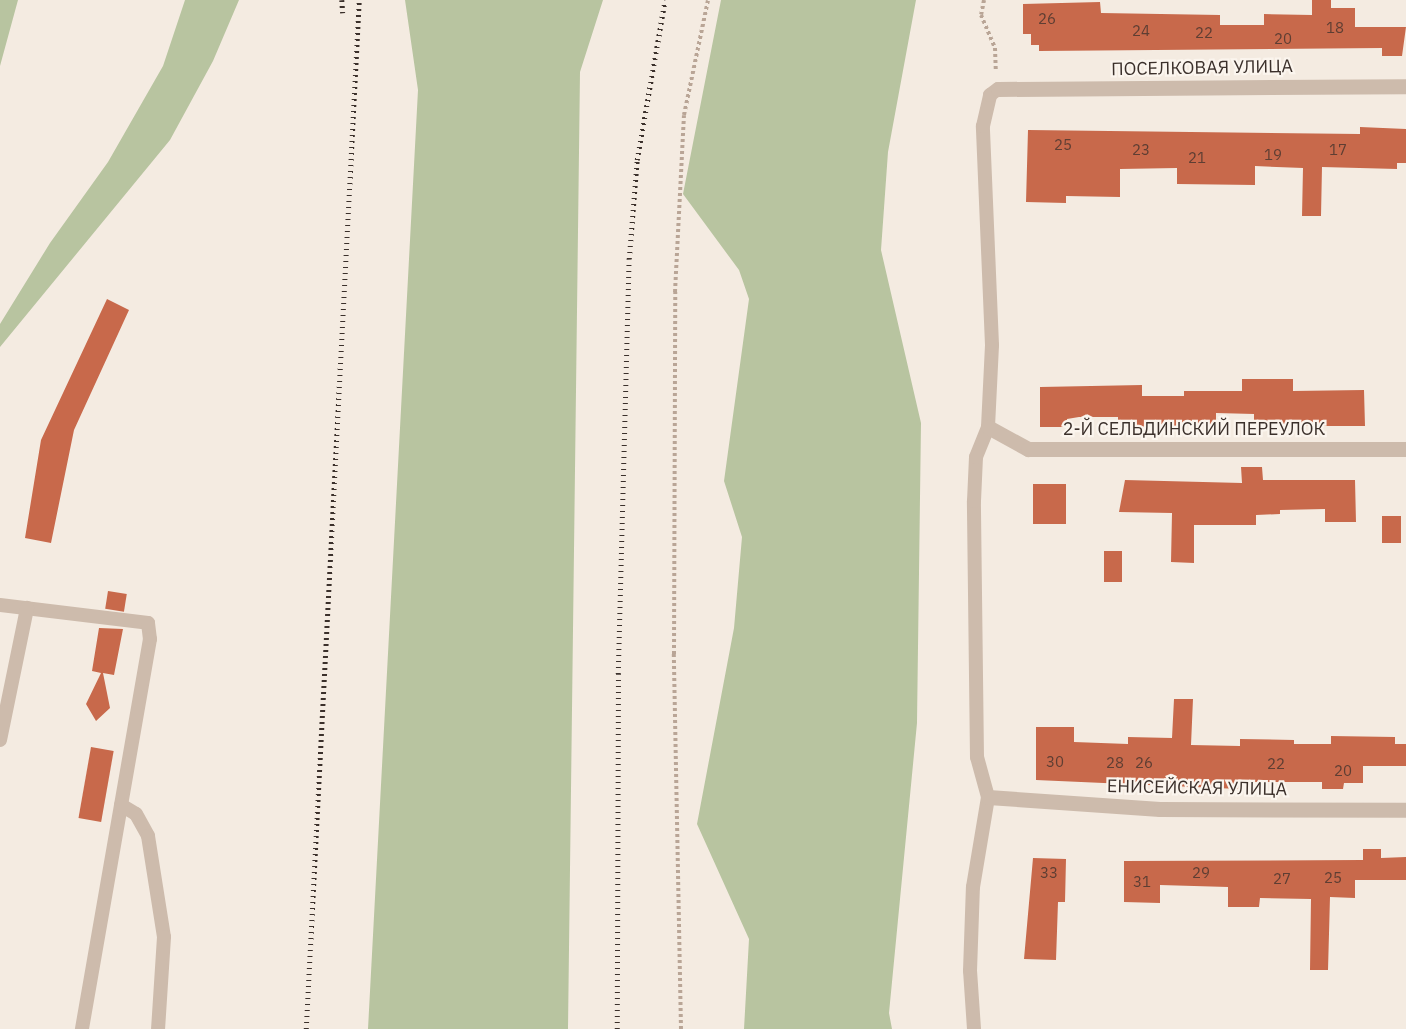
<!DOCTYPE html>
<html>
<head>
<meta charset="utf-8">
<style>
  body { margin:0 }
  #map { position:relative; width:1406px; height:1029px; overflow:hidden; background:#f4ebe1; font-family:"IBM Plex Sans",sans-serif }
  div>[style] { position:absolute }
  .green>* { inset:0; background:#b8c4a0 }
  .building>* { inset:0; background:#c8694b; transform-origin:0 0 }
  .path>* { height:4px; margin-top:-2px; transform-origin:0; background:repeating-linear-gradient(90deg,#b9a596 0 3px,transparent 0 6px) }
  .lane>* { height:14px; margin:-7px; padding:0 7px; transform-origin:7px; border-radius:7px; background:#cdbbac }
  .street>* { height:15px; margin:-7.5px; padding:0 7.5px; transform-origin:7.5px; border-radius:7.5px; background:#cdbbac }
  .rail>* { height:4.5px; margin-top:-2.25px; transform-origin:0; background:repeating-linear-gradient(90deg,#3b302b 0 1.5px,transparent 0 6px) }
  span { translate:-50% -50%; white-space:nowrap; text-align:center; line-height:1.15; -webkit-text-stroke:4.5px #fbf5ee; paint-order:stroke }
  .number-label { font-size:15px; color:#5e3e33 }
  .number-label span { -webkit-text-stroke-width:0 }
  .street-label { font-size:18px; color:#3b302b }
</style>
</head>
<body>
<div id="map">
  <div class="green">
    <div style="clip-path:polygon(0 0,18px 0,0 66px)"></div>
    <div style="clip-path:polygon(185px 0,239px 0,213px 61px,170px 140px,0 347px,0 324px,50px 243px,108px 162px,163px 66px)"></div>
    <div style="clip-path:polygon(405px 0,603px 0,580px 72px,568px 1029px,368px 1029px,418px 90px)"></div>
    <div style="clip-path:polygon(721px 0,916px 0,888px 152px,881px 250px,921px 423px,917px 723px,889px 1013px,892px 1029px,744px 1029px,749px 939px,697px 824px,734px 628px,742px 537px,724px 481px,749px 299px,739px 270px,683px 194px)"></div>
  </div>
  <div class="building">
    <div style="clip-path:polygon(1312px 0,1331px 0,1331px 8px,1355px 8px,1355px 27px,1406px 27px,1402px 56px,1382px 56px,1382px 48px,1039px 51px,1039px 45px,1031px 45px,1031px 34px,1023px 34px,1023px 4px,1100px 2px,1101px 13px,1220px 15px,1220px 25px,1264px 25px,1264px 14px,1312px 15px)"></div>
    <div style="clip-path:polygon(1360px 127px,1406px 129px,1406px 163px,1397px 163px,1397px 169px,1322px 167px,1321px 216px,1302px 216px,1303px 168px,1255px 166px,1255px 185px,1177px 184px,1177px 168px,1120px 169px,1120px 197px,1066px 196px,1066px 203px,1026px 202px,1028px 130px,1360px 134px)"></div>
    <div style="clip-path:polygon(107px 299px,129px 310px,74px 430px,51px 543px,25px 538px,41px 440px)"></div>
    <div style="clip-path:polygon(1242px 379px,1293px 379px,1293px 391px,1364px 390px,1365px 426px,1254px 426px,1254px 414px,1216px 413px,1216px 425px,1118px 427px,1118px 417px,1079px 417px,1067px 419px,1067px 427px,1040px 427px,1040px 387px,1142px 385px,1142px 396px,1184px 396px,1184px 391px,1242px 391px)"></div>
    <div style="clip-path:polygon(1241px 467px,1262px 467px,1263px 480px,1355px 480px,1356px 522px,1325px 522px,1325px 509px,1280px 510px,1280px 514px,1256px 515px,1256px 525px,1194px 525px,1194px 563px,1171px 562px,1172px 513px,1119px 512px,1125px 480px,1242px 483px)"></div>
    <div style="left:1033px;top:484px;width:33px;height:40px"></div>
    <div style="left:1382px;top:516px;width:19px;height:27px"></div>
    <div style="left:1122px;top:551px;width:31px;height:18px;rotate:90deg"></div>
    <div style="left:108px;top:591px;width:19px;height:18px;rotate:9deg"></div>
    <div style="clip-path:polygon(99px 628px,123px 629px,114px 675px,103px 673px,110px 708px,96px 721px,86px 704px,101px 673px,92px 671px)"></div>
    <div style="clip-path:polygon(1174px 699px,1193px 699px,1191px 745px,1240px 746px,1240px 739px,1294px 740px,1294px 744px,1331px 744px,1331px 736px,1395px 737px,1395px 744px,1406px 744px,1406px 766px,1363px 766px,1363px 783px,1344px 783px,1343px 789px,1322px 789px,1322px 782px,1239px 782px,1239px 789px,1036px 780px,1036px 727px,1074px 727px,1074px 742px,1128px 744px,1128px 737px,1172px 738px)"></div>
    <div style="left:91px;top:747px;width:23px;height:72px;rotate:10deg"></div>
    <div style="clip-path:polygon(1363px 849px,1381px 849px,1381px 858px,1406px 857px,1406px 880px,1355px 880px,1355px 898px,1330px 897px,1328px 970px,1310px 970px,1311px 899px,1260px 898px,1259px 907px,1228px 907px,1228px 887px,1160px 885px,1160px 903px,1124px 902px,1124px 861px,1363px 860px)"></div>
    <div style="clip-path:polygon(1033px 858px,1066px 859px,1065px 902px,1058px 902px,1056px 960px,1024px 959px)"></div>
  </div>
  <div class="path">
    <div style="left:984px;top:0;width:15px;rotate:101deg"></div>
    <div style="left:981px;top:15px;width:36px;rotate:67deg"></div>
    <div style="left:995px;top:48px;width:23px;rotate:88deg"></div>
    <div style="left:681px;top:1029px;width:375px;rotate:-91.1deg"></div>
    <div style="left:674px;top:654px;width:362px;rotate:-89.8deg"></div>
    <div style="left:675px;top:292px;width:177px;rotate:-87.1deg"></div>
    <div style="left:684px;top:115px;width:117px;rotate:-78.2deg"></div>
  </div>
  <div class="lane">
    <div style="left:0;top:605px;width:149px;rotate:6.9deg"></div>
    <div style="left:148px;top:623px;width:16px;rotate:83deg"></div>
    <div style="left:150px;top:639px;width:396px;rotate:99.9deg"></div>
    <div style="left:0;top:740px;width:135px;rotate:-78.4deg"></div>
    <div style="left:121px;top:805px;width:17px;rotate:31deg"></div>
    <div style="left:136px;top:814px;width:25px;rotate:61deg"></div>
    <div style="left:148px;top:836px;width:102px;rotate:81deg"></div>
    <div style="left:164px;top:937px;width:92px;rotate:93.7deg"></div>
    <div style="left:974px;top:1029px;width:58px;rotate:-93.9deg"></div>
    <div style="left:970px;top:971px;width:84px;rotate:-88deg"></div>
    <div style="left:973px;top:887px;width:91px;rotate:-80.5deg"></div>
    <div style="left:988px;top:797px;width:41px;rotate:-105.4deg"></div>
    <div style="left:977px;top:757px;width:256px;rotate:-90.7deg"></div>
    <div style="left:974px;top:501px;width:44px;rotate:-87.4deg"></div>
    <div style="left:976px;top:457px;width:32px;rotate:-68deg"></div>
    <div style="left:988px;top:427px;width:82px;rotate:-87.2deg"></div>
    <div style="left:992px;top:345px;width:219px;rotate:-92.4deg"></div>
    <div style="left:983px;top:126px;width:32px;rotate:-77deg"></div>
    <div style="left:990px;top:95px;width:10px;rotate:-37deg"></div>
  </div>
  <div class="street">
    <div style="left:998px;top:89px;width:408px;rotate:-0.4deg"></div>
    <div style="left:988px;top:427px;width:46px;rotate:28.8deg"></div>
    <div style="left:1028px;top:449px;width:378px"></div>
    <div style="left:988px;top:797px;width:172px;rotate:4deg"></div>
    <div style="left:1160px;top:809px;width:246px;rotate:0.2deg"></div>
  </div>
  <div class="rail">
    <div style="left:342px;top:0;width:13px;rotate:86deg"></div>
    <div style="left:306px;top:1029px;width:1030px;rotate:-87.05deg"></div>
    <div style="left:617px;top:1029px;width:355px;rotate:-89.8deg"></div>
    <div style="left:618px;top:674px;width:415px;rotate:-88.5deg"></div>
    <div style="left:629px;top:259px;width:99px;rotate:-85.4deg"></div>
    <div style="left:637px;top:160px;width:162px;rotate:-80.1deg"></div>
  </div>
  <div class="number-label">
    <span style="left:1047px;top:19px">26</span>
    <span style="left:1335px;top:28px">18</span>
    <span style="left:1141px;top:31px">24</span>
    <span style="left:1204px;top:33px">22</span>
    <span style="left:1283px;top:39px">20</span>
    <span style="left:1063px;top:145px">25</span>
    <span style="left:1141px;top:150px">23</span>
    <span style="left:1338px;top:150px">17</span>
    <span style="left:1273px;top:155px">19</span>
    <span style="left:1197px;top:158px">21</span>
    <span style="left:1055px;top:762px">30</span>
    <span style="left:1115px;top:763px">28</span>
    <span style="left:1144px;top:763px">26</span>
    <span style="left:1276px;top:764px">22</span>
    <span style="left:1343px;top:771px">20</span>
    <span style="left:1049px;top:873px">33</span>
    <span style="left:1201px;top:873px">29</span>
    <span style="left:1333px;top:878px">25</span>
    <span style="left:1282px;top:879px">27</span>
    <span style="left:1142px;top:882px">31</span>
  </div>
  <div class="street-label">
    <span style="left:1202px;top:68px;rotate:-1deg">ПОСЕЛКОВАЯ УЛИЦА</span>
    <span style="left:1194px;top:429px">2-Й СЕЛЬДИНСКИЙ ПЕРЕУЛОК</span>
    <span style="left:1197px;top:788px;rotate:1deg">ЕНИСЕЙСКАЯ УЛИЦА</span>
  </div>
</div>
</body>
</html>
